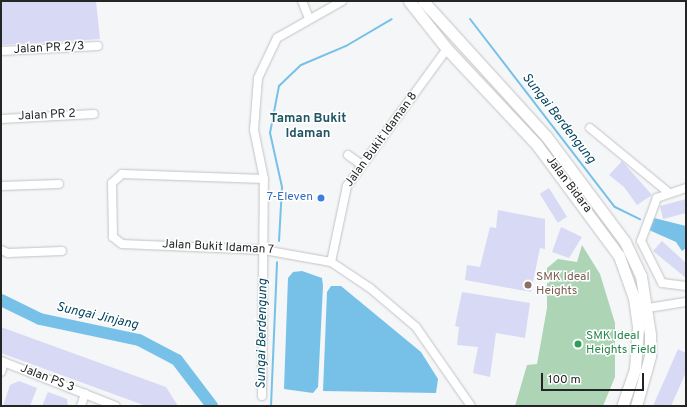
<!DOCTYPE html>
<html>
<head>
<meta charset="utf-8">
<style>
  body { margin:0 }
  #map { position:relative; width:687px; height:407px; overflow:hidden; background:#f4f6f8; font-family:Overpass,sans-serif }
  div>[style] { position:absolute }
  .green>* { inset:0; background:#acd4b5 }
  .water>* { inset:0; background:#77c1e8 }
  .stream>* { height:2px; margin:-1px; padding:0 1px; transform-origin:1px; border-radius:1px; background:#77c1e8 }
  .river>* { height:12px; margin:-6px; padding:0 6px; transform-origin:6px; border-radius:6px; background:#77c1e8 }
  .building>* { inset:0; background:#d8daf5; transform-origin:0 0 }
  .roads { filter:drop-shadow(0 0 1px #c2c3c5) drop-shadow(0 0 1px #c2c3c5) }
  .street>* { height:8px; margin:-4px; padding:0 4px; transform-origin:4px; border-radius:4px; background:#fff }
  .secondary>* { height:11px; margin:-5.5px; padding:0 5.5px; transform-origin:5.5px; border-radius:5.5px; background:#fff }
  .dots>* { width:11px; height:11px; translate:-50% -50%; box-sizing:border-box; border:2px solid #fff; border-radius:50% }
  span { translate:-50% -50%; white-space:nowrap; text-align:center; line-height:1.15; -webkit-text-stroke:3px #fff; paint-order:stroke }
  .street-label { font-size:12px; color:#242525 }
  .shop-label { font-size:12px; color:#366cbe }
  .right { translate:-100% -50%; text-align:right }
  .education-label { font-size:12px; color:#785e54 }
  .left { translate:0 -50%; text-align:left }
  .leisure-label { font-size:12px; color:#27864d }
  .water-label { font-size:13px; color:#05455f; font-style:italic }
  .neighbourhood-label { font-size:13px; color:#205663; font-weight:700 }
  .frame { position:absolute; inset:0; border:2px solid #242525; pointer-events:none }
  .scale { position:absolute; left:541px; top:373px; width:103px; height:18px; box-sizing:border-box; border:2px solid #242525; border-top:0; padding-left:5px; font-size:12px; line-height:14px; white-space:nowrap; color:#242525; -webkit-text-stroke:3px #fff; paint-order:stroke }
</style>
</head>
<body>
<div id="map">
  <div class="green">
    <div style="clip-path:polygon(582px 245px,600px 274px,615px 323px,615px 377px,603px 406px,515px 406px,527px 365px,537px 364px,547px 308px,547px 268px,558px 259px,577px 262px)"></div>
  </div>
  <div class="water">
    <div style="clip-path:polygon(654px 218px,686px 226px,686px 248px,682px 251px,676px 242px,649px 230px)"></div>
    <div style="clip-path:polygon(302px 271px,322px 278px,323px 286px,318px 387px,313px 393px,284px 389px,288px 278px,293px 272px)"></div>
    <div style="clip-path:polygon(331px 286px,341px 286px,421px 352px,438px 379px,436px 393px,323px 391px,327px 292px)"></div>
  </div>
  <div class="stream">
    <div style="left:470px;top:19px;width:237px;rotate:52.4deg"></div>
    <div style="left:615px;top:207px;width:28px;rotate:26deg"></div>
    <div style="left:279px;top:241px;width:54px;rotate:-86.8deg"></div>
    <div style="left:282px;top:187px;width:55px;rotate:-102.5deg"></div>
    <div style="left:270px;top:133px;width:48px;rotate:-79.2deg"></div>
    <div style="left:279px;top:86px;width:30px;rotate:-44deg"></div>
    <div style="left:301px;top:65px;width:49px;rotate:-22.9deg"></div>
    <div style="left:346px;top:46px;width:53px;rotate:-30.4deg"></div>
    <div style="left:271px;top:406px;width:144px;rotate:-87.6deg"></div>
  </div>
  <div class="river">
    <div style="left:1px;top:300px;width:43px;rotate:26deg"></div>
    <div style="left:40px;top:319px;width:101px;rotate:12deg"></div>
    <div style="left:139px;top:340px;width:43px;rotate:27.8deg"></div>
    <div style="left:177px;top:360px;width:58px;rotate:52.7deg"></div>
  </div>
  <div class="building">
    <div style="clip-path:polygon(1px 1px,96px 1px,100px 39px,1px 45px)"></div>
    <div style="clip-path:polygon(622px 161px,652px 195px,637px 205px,624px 187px,609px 175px)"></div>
    <div style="left:549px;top:188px;width:34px;height:11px;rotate:58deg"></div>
    <div style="clip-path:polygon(686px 199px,686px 213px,663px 219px,660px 206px)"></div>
    <div style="clip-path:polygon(498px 210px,545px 219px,545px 249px,540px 248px,531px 292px,465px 280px,467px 265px,480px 267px,490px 227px,496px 228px)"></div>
    <div style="clip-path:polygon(561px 227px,582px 237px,569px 258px,552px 252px)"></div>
    <div style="clip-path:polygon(662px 241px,686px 263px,686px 278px,653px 251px)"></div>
    <div style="clip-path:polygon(462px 292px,530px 303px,525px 338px,496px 333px,490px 377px,473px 373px,478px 347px,457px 345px,459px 327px,455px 326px)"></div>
    <div style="clip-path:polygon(1px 327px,166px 387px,178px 406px,146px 406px,1px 353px)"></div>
    <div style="clip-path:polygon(678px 349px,686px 353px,686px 372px,671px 406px,653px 406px)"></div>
    <div style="clip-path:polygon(19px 381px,37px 388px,30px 406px,3px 406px,10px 385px)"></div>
    <div style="clip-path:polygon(48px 392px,67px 399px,68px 406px,42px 406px)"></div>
  </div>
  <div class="roads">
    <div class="street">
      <div style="left:302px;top:1px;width:18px;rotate:68deg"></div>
      <div style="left:1px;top:51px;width:97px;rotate:-3deg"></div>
      <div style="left:1px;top:119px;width:93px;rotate:-3.1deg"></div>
      <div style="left:590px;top:128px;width:101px;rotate:39.4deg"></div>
      <div style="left:348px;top:155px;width:17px;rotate:36deg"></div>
      <div style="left:264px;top:179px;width:142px;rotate:-178deg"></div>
      <div style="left:122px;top:174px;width:13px;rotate:138deg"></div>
      <div style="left:112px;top:183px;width:54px;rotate:88.9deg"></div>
      <div style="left:113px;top:237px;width:11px;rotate:38deg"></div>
      <div style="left:122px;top:244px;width:142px;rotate:2.4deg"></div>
      <div style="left:264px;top:250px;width:68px;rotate:10.2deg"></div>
      <div style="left:331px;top:262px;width:47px;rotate:33.7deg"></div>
      <div style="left:370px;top:288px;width:60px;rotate:40.3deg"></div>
      <div style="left:416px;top:327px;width:96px;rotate:55.2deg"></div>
      <div style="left:1px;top:186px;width:58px;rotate:-2deg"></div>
      <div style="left:686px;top:188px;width:31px;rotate:161deg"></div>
      <div style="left:657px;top:198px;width:46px;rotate:110.4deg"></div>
      <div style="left:641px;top:241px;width:47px;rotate:63.4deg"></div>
      <div style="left:662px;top:283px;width:24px;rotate:7deg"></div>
      <div style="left:1px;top:250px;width:8px;rotate:23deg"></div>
      <div style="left:8px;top:253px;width:54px;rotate:-2.1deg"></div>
      <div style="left:331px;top:262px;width:78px;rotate:-78.1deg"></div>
      <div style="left:347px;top:186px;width:170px;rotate:-53.9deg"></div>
      <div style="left:648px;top:308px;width:38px;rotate:-9deg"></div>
      <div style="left:1px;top:361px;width:123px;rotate:21.5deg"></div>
      <div style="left:1px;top:372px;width:10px;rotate:-73deg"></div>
      <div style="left:262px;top:396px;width:217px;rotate:-89.5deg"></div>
      <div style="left:264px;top:179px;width:50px;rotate:-101.5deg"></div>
      <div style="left:254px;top:130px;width:52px;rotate:-85.6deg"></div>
      <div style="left:258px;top:78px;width:44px;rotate:-64.6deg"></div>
      <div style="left:277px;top:38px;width:75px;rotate:-29.6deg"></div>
      <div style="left:81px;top:406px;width:13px;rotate:-72deg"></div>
    </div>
    <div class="secondary">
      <div style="left:409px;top:1px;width:61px;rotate:51.6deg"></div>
      <div style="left:447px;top:49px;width:132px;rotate:46.8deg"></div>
      <div style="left:537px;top:145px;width:138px;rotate:53.5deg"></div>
      <div style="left:619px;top:256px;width:45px;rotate:70.3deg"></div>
      <div style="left:634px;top:298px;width:30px;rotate:82deg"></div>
      <div style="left:638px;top:328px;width:41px;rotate:94.2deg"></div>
      <div style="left:635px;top:369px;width:39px;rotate:109deg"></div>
      <div style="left:423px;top:1px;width:183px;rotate:47.7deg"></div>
      <div style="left:546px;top:136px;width:132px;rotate:53.3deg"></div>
      <div style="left:625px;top:242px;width:38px;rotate:65deg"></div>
      <div style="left:641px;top:276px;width:59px;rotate:81.2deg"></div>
      <div style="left:650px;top:334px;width:22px;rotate:90deg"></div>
      <div style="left:650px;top:356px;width:52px;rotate:105.6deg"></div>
    </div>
  </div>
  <div class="dots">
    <div style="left:321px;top:198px;background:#3f7fe0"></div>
    <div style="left:528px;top:285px;background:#8d6e63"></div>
    <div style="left:578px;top:344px;background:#2e9e5b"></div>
  </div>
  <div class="street-label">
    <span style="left:49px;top:49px;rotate:-3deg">Jalan PR 2/3</span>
    <span style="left:47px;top:116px;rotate:-3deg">Jalan PR 2</span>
    <span style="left:382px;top:140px;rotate:-54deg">Jalan Bukit Idaman 8</span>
    <span style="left:568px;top:185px;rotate:53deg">Jalan Bidara</span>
    <span style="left:218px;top:248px;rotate:3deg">Jalan Bukit Idaman 7</span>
    <span style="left:47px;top:379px;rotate:21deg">Jalan PS 3</span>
  </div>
  <div class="shop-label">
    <span class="right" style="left:313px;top:198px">7-Eleven</span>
  </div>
  <div class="education-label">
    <span class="left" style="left:536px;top:285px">SMK Ideal<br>Heights</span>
  </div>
  <div class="leisure-label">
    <span class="left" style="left:586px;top:344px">SMK Ideal<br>Heights Field</span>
  </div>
  <div class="water-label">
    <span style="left:558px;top:119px;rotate:52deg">Sungai Berdengung</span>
    <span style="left:97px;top:317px;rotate:13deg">Sungai Jinjang</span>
    <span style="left:263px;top:334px;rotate:-89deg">Sungai Berdengung</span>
  </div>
  <div class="neighbourhood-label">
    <span style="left:308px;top:127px">Taman Bukit<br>Idaman</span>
  </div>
  <div class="frame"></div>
  <div class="scale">100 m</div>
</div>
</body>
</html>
